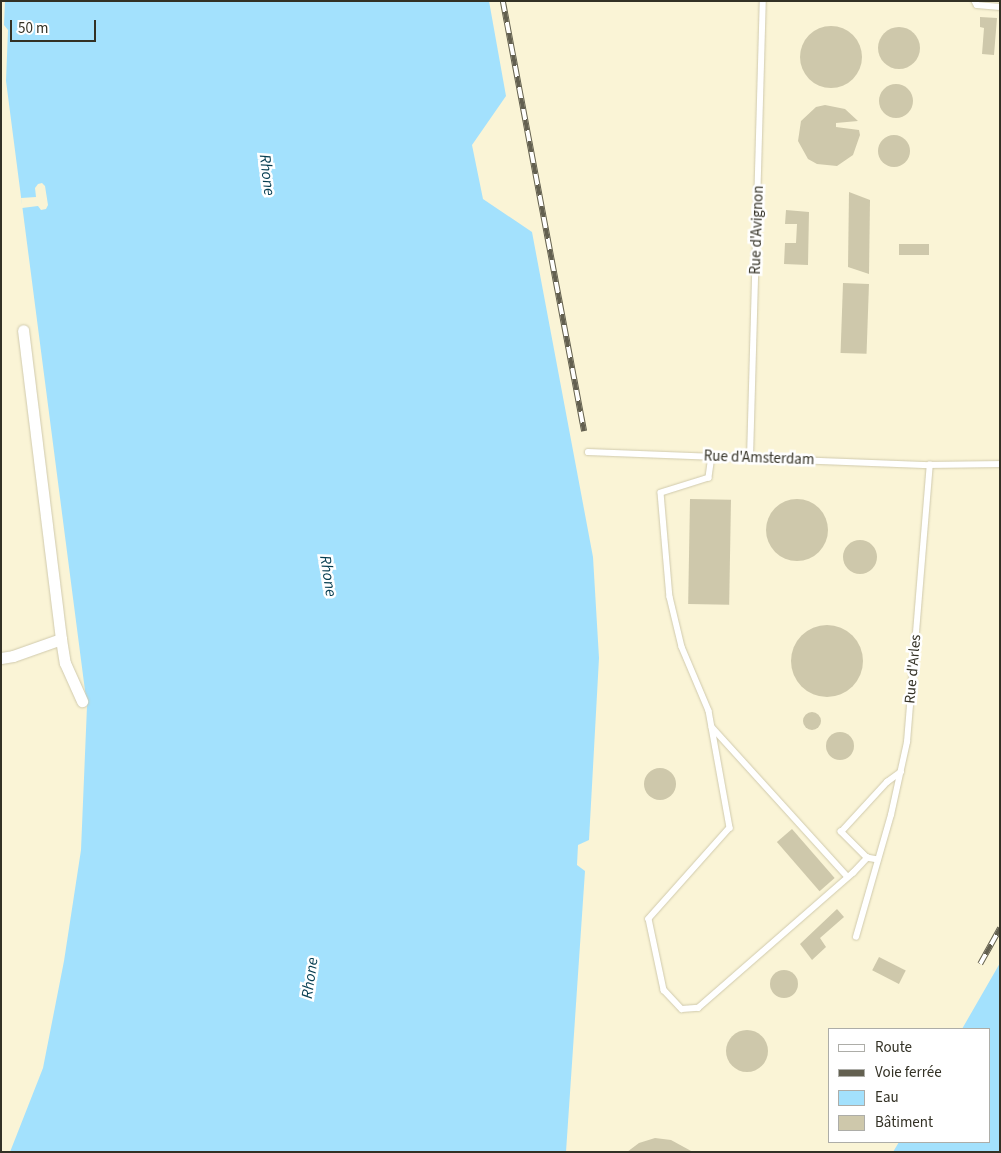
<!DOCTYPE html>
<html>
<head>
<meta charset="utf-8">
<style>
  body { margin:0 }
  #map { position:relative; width:1001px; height:1153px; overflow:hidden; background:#faf4d6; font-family:"Source Sans 3",sans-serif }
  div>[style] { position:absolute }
  .water>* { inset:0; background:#a3e1fd }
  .pier>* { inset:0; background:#faf4d6 }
  .building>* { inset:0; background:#cec8ab; transform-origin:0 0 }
  .round { border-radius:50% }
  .roads { filter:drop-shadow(0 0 1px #d0caad) drop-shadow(0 0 1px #d0caad) }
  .lane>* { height:5.5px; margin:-2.75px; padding:0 2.75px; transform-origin:2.75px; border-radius:2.75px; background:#fff }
  .street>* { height:11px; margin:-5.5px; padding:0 5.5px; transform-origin:5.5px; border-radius:5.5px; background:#fff }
  .rail>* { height:5.5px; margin-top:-2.75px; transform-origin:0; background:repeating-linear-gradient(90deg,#fff 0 11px,#636050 0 22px); box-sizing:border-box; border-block:1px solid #636050 }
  span { translate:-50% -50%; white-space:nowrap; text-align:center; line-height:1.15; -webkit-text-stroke:5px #fff; paint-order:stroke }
  .street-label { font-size:15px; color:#333125 }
  .water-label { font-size:16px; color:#053d50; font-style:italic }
  .frame { position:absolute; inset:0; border:2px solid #333125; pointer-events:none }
  .legend { position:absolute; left:828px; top:1028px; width:162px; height:115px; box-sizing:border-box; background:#fff; border:1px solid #adada8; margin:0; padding:6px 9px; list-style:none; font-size:15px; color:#333125 }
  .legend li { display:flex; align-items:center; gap:10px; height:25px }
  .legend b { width:25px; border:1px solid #adada8 }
  .scale { position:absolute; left:10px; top:20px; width:86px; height:22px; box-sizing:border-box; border:2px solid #333125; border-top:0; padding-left:6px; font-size:15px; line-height:18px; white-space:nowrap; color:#333125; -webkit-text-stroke:4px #fff; paint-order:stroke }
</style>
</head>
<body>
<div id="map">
  <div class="water">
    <div style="clip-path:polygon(5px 1px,489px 1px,506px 96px,472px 145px,483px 199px,532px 232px,593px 557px,599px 658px,589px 840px,578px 845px,577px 865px,585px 871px,566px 1152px,10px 1152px,43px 1068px,64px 961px,81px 850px,87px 706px,6px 81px,8px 30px,4px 25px)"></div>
    <div style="clip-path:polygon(1000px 963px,1000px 1152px,893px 1152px,899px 1142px,990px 1142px,990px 1029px,962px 1029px)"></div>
  </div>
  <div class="pier">
    <div style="clip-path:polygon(42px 183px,45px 186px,48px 205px,46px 209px,41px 210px,38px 206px,22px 208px,21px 198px,36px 197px,35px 188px,38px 184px)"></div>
  </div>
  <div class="building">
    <div style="clip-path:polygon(980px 17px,997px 18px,994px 55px,982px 54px,984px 28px,980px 27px)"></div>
    <div class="round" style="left:800px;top:26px;width:62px;height:62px"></div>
    <div class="round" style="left:878px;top:27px;width:42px;height:42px"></div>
    <div class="round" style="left:879px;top:84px;width:34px;height:34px"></div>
    <div style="clip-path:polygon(825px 105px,845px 109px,858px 121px,836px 123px,836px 127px,859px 130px,860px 135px,853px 155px,837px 166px,817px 164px,808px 159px,798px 141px,801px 121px,816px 107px)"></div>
    <div class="round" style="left:878px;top:135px;width:32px;height:32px"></div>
    <div style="clip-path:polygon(849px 192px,870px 200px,869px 274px,848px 267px)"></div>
    <div style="clip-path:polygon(786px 210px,809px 212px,808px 265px,784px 264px,785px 243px,796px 243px,797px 224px,785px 224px)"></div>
    <div style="left:899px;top:244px;width:30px;height:11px"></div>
    <div style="left:843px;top:283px;width:26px;height:70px;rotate:2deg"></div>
    <div style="left:690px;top:499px;width:41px;height:105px;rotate:1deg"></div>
    <div class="round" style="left:766px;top:499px;width:62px;height:62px"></div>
    <div class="round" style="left:843px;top:540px;width:34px;height:34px"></div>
    <div class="round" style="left:791px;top:625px;width:72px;height:72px"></div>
    <div class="round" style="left:803px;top:712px;width:18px;height:18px"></div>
    <div class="round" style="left:826px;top:732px;width:28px;height:28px"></div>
    <div class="round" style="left:644px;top:768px;width:32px;height:32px"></div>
    <div style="left:792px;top:829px;width:65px;height:20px;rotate:49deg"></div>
    <div style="clip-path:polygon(837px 909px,844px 917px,820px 938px,826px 947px,812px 960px,800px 944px)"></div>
    <div style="left:879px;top:957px;width:30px;height:15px;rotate:27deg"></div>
    <div class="round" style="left:770px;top:970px;width:28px;height:28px"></div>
    <div class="round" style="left:726px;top:1030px;width:42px;height:42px"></div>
    <div style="clip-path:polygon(655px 1138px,671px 1140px,693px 1152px,627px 1152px,639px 1143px)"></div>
  </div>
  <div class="roads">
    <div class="lane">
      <div style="left:975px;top:1px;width:4px;rotate:63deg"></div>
      <div style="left:977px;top:5px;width:23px;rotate:5deg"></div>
      <div style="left:588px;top:452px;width:342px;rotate:2.2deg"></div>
      <div style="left:712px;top:456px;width:22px;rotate:98deg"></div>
      <div style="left:709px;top:478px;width:50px;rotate:162.6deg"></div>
      <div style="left:661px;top:493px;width:104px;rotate:85.1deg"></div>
      <div style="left:670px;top:597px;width:51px;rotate:76.5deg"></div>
      <div style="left:682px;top:647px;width:69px;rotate:67.1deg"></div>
      <div style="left:709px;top:711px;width:119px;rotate:79.8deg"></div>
      <div style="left:730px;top:828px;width:122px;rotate:131.7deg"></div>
      <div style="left:649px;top:919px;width:73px;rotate:78.1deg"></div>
      <div style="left:664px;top:990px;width:26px;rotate:47deg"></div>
      <div style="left:682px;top:1009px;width:16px;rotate:-4deg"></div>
      <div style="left:698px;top:1008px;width:206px;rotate:-41.1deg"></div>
      <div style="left:853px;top:873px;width:21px;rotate:-47deg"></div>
      <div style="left:750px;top:458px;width:457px;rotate:-88.4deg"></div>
      <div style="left:712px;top:727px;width:202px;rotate:47.8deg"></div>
      <div style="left:878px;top:860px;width:11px;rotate:-170deg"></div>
      <div style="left:867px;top:858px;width:37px;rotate:-135deg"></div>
      <div style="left:841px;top:832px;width:68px;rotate:-47.4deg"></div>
      <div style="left:887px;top:782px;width:17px;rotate:-36deg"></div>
      <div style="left:856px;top:937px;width:127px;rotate:-74deg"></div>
      <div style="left:891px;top:815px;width:75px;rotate:-77.6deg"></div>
      <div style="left:907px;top:742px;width:278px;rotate:-85.3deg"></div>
      <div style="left:930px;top:465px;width:70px;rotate:-0.8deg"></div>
    </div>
    <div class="street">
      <div style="left:61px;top:639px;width:24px;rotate:81deg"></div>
      <div style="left:65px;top:663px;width:42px;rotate:65.9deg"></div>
      <div style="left:1px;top:658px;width:12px;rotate:-9deg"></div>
      <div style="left:13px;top:656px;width:51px;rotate:-19.5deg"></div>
      <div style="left:61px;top:639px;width:311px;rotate:-97deg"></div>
    </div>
  </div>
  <div class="rail">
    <div style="left:503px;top:1px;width:438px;rotate:79.3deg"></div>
    <div style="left:980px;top:964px;width:41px;rotate:-60.9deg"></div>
  </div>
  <div class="street-label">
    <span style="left:757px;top:230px;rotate:-88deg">Rue d'Avignon</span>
    <span style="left:759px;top:458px;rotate:2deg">Rue d'Amsterdam</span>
    <span style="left:913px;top:669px;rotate:-85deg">Rue d'Arles</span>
  </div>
  <div class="water-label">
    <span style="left:267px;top:175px;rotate:83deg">Rhone</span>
    <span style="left:328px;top:576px;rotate:81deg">Rhone</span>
    <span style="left:310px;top:978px;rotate:-82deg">Rhone</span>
  </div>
  <div class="frame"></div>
  <ul class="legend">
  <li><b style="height:6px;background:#fff"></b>Route</li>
  <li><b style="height:6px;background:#636050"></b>Voie ferrée</li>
  <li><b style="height:14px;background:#a3e1fd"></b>Eau</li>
  <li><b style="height:14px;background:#cec8ab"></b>Bâtiment</li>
  </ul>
  <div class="scale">50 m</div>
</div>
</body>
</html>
